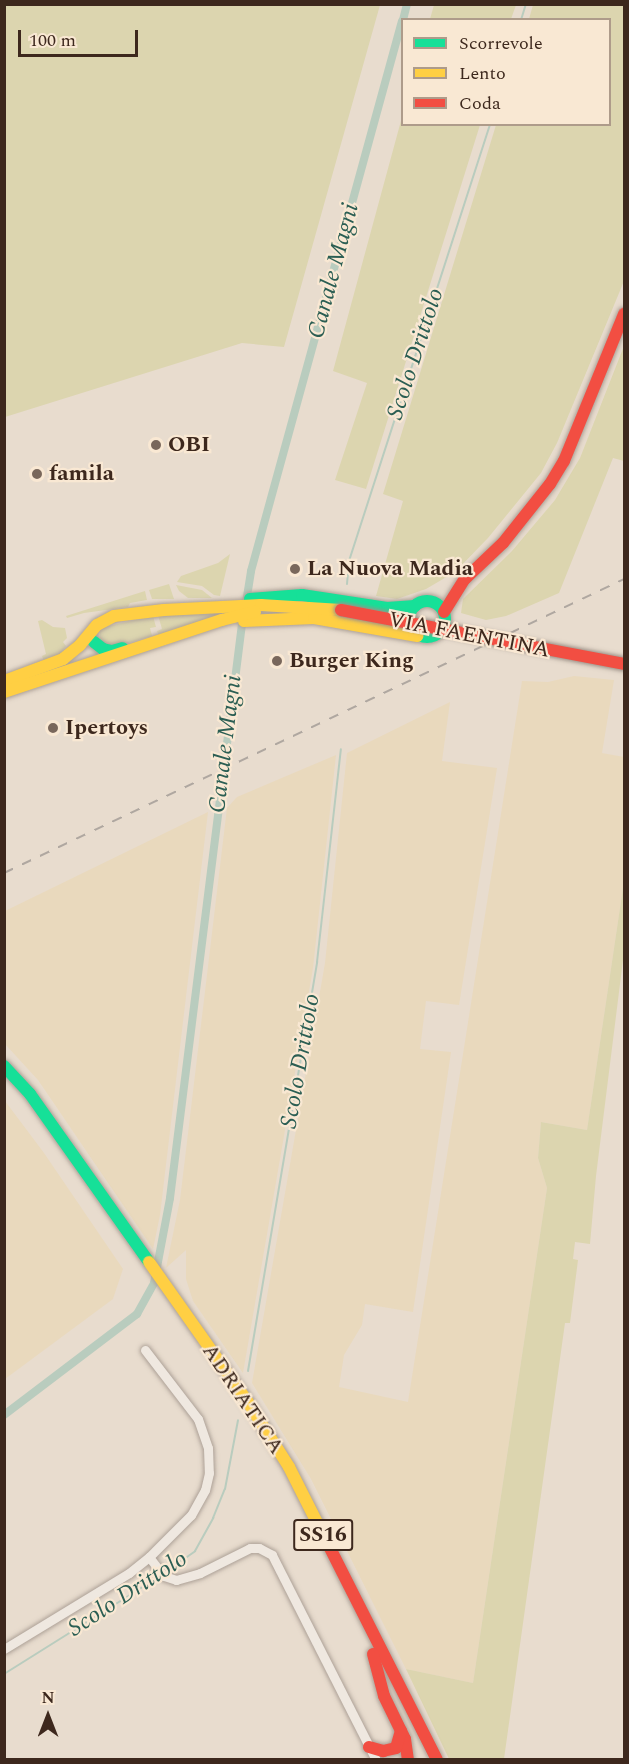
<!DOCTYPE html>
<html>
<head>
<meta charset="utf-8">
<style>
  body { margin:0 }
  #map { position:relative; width:629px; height:1764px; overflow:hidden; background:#e8dcce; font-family:Spectral,serif }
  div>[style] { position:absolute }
  .farmland>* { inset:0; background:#e9d9bd }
  .green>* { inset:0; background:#dcd5af }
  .stream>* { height:2px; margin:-1px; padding:0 1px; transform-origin:1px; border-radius:1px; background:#b9ccbe }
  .canal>* { height:8px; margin:-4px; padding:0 4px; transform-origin:4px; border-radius:4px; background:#b9ccbe }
  .roads { filter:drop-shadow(0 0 2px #ada197) drop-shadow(0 0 2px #ada197) }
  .street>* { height:9px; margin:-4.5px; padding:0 4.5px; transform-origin:4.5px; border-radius:4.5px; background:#efe8e0 }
  .fast>* { height:12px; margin:-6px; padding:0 6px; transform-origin:6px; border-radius:6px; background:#16e098 }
  .fast>.ring { margin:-6px; padding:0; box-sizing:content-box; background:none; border:12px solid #16e098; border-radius:50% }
  .slow>* { height:12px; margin:-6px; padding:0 6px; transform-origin:6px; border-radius:6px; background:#ffcf43 }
  .jam>* { height:12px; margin:-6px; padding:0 6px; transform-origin:6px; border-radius:6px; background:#f24e42 }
  .rail>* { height:2px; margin-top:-1px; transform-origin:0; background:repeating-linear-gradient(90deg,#afa7a0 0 10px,transparent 0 20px) }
  .bridges { filter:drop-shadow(0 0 2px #9d9187) drop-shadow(0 0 2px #9d9187) }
  .jam-bridge>* { height:12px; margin:-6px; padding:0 6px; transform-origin:6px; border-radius:6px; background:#f24e42 }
  .dots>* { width:16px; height:16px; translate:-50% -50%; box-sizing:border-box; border:3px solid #f9e8d3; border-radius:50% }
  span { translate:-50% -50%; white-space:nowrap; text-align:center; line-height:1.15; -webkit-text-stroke:4.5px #f9e8d3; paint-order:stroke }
  .shield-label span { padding:2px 4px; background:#f9e8d3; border:2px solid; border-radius:4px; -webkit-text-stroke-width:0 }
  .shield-label { font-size:21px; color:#3d281d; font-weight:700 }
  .poi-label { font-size:22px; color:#3d281d; font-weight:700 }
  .left { translate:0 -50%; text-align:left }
  .street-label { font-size:22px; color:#3d281d }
  .water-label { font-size:24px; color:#2b5e53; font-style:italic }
  .frame { position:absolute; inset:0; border:6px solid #3d281d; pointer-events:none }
  .legend { position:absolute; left:401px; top:18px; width:210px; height:108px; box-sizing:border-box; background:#f9e8d3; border:2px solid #ae9b8a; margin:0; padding:8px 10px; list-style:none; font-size:18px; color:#3d281d }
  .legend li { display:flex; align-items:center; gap:12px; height:30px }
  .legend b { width:30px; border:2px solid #ae9b8a }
  .north { position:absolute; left:18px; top:1686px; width:60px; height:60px; -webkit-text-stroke:4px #f9e8d3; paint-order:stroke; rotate:0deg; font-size:16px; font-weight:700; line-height:24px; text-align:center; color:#3d281d }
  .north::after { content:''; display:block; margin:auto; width:21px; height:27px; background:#3d281d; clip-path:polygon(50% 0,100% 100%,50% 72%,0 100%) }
  .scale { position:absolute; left:18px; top:30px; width:120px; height:27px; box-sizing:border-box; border:3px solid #3d281d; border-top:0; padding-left:8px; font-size:18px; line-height:21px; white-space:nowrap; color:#3d281d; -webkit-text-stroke:4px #f9e8d3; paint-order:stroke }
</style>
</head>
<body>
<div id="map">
  <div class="farmland">
    <div style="clip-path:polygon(574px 676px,614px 680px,602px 753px,624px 757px,624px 881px,587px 1130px,541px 1122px,538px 1158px,547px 1188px,473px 1683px,406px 1669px,311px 1479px,252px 1383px,325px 963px,347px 753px,450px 702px,442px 761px,497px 768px,459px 1005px,426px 1001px,420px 1049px,451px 1052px,413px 1312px,365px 1304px,362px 1325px,344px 1355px,339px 1387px,408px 1402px,522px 681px,548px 682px)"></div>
    <div style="clip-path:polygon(336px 755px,313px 968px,243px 1373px,193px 1301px,186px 1279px,186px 1250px,166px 1268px,180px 1200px,227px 808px,237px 797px)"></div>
    <div style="clip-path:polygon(208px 812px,160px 1215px,153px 1249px,38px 1080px,5px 1044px,5px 911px)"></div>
    <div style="clip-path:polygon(5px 1101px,44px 1153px,123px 1269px,113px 1299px,5px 1379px)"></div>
  </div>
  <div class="green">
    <div style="clip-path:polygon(8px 5px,380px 5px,284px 347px,242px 343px,5px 417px,4px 7px)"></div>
    <div style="clip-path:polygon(434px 5px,434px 4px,516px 5px,511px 19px,430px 19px)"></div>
    <div style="clip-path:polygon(533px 5px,624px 5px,624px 281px,557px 443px,541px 473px,488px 538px,455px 572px,426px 589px,397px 599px,376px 596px,403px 501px,383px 494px,496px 125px,610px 124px,610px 20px,529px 19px)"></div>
    <div style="clip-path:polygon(402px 117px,402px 124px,480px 125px,366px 489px,335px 480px,367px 383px,333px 371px)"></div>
    <div style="clip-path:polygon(624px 346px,624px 461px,613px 458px,559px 593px,506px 616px,486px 620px,461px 613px,463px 599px,512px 551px,555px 500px,580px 458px)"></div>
    <div style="clip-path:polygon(230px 554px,220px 596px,214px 595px,202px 586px,177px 582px,181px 576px,218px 563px)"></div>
    <div style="clip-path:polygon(169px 584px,174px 599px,152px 599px,149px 590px)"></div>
    <div style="clip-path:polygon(176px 585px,202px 590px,212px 598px,188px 598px,179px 591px)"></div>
    <div style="clip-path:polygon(145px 591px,147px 600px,130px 603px,128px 607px,84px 613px,67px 618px,66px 616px)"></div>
    <div style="clip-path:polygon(237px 611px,159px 636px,157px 631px,162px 629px,158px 615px)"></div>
    <div style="clip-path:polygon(153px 616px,156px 627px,150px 628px,152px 636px,111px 648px,100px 642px,100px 631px,104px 627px)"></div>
    <div style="clip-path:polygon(42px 620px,53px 627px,65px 628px,67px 638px,63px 642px,66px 646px,58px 657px,44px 661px,42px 656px,46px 654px,38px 621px)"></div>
    <div style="clip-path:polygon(624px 881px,624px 952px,596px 1176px,590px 1244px,575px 1242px,573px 1259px,578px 1260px,570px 1323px,565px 1323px,504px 1759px,449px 1759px,406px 1669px,473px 1683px,547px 1188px,538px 1158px,541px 1122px,587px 1130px)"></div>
  </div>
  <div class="stream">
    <div style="left:521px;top:20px;width:17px;rotate:-73deg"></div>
    <div style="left:347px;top:584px;width:23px;rotate:-85deg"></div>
    <div style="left:349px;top:561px;width:459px;rotate:-72.1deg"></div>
    <div style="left:248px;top:1371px;width:415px;rotate:-80.4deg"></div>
    <div style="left:317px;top:962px;width:214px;rotate:-83.6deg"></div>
    <div style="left:164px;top:1573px;width:38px;rotate:-35deg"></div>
    <div style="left:195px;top:1551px;width:38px;rotate:-61deg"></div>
    <div style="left:213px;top:1518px;width:31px;rotate:-68deg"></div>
    <div style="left:225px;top:1489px;width:70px;rotate:-79.3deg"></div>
    <div style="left:4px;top:1674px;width:184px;rotate:-32.1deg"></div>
  </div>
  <div class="canal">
    <div style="left:403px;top:20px;width:16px;rotate:-76deg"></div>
    <div style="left:246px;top:603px;width:32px;rotate:-81deg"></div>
    <div style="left:251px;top:571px;width:570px;rotate:-74.65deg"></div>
    <div style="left:4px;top:1415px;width:167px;rotate:-37.2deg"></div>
    <div style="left:137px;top:1314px;width:35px;rotate:-61deg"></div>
    <div style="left:154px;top:1283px;width:86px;rotate:-79.3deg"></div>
    <div style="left:170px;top:1198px;width:587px;rotate:-82.85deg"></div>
  </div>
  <div class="roads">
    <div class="street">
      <div style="left:145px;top:1350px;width:87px;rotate:52.5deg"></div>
      <div style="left:198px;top:1419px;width:31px;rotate:71deg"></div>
      <div style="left:208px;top:1448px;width:25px;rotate:88deg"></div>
      <div style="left:209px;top:1473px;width:17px;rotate:103deg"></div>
      <div style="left:205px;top:1490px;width:29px;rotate:119deg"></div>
      <div style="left:191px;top:1515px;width:59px;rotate:135deg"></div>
      <div style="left:4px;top:1649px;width:146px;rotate:-31.3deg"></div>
      <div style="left:129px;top:1573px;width:26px;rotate:-39deg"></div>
      <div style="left:149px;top:1557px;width:24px;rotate:52deg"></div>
      <div style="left:164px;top:1576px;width:13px;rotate:18deg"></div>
      <div style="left:176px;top:1580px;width:25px;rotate:-16deg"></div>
      <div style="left:200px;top:1573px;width:56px;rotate:-26.6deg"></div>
      <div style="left:250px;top:1548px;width:9px"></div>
      <div style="left:259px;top:1548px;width:15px;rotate:28deg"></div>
      <div style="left:272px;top:1555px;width:230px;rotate:63.1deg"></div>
    </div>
    <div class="fast">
      <div style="left:250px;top:599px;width:52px;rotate:-4.4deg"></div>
      <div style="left:302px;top:595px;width:86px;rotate:8.7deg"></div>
      <div style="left:387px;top:608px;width:28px;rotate:-4deg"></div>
      <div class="ring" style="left:409px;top:601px;width:24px;height:24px"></div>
      <div style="left:94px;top:642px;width:11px;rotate:38deg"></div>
      <div style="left:103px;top:649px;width:9px;rotate:13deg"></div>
      <div style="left:112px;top:651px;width:11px;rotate:-15deg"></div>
      <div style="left:4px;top:1066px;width:38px;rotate:47deg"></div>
      <div style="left:30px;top:1094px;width:206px;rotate:54.7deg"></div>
    </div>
    <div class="slow">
      <div style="left:244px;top:621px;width:70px;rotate:-2.5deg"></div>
      <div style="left:314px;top:618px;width:105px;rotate:9.9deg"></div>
      <div style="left:4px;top:681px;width:63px;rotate:-20.4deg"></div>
      <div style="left:63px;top:659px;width:22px;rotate:-39deg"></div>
      <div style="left:80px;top:645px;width:26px;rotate:-50deg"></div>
      <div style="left:97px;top:625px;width:19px;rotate:-28deg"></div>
      <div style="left:114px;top:616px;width:50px;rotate:-6.8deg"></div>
      <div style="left:164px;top:610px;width:97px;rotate:-3deg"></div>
      <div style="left:261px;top:605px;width:80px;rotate:3.6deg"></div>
      <div style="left:4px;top:692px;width:230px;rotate:-18.3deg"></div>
      <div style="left:222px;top:620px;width:34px;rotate:-14deg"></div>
      <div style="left:149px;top:1262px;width:170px;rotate:54.8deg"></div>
      <div style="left:247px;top:1401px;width:78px;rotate:57.5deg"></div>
      <div style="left:289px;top:1467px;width:91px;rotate:63.2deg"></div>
    </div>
    <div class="jam">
      <div style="left:444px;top:612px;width:39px;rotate:-58deg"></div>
      <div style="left:465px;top:579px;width:52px;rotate:-43.5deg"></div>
      <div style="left:503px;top:543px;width:75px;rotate:-51.5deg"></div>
      <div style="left:550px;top:484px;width:27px;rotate:-59deg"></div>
      <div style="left:564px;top:461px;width:159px;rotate:-67.8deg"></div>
      <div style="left:330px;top:1548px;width:237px;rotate:63.2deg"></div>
      <div style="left:373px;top:1654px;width:43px;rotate:75.3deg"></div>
      <div style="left:384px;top:1696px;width:48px;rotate:64deg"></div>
      <div style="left:405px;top:1739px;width:21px;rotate:82deg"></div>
      <div style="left:369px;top:1747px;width:15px;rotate:16deg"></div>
      <div style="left:383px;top:1751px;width:13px;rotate:-13deg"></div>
      <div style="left:396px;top:1748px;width:18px;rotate:-74deg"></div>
    </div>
  </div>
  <div class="rail">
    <div style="left:4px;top:873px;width:686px;rotate:-25.37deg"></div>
  </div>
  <div class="bridges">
    <div class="jam-bridge">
      <div style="left:341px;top:610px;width:288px;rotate:10.8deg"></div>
    </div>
  </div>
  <div class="dots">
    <div style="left:156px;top:445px;background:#79675b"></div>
    <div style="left:37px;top:474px;background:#79675b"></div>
    <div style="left:295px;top:569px;background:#79675b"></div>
    <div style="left:277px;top:661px;background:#79675b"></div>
    <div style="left:53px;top:728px;background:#79675b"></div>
  </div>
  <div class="shield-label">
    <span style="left:323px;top:1535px">SS16</span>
  </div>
  <div class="poi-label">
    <span class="left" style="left:168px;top:445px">OBI</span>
    <span class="left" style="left:49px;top:474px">famila</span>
    <span class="left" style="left:307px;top:569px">La Nuova Madia</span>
    <span class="left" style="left:289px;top:661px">Burger King</span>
    <span class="left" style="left:65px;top:728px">Ipertoys</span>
  </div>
  <div class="street-label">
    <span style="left:469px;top:635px;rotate:11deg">VIA FAENTINA</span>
    <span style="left:243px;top:1399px;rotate:56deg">ADRIATICA</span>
  </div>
  <div class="water-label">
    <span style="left:334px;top:271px;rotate:-75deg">Canale Magni</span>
    <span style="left:416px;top:354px;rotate:-72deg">Scolo Drittolo</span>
    <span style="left:226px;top:744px;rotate:-83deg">Canale Magni</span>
    <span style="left:301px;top:1061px;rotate:-80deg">Scolo Drittolo</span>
    <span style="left:128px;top:1594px;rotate:-33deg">Scolo Drittolo</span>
  </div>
  <div class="frame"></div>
  <ul class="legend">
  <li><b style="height:8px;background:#16e098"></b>Scorrevole</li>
  <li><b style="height:8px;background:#ffcf43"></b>Lento</li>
  <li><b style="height:8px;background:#f24e42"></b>Coda</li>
  </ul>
  <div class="north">N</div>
  <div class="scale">100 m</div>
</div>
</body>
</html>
